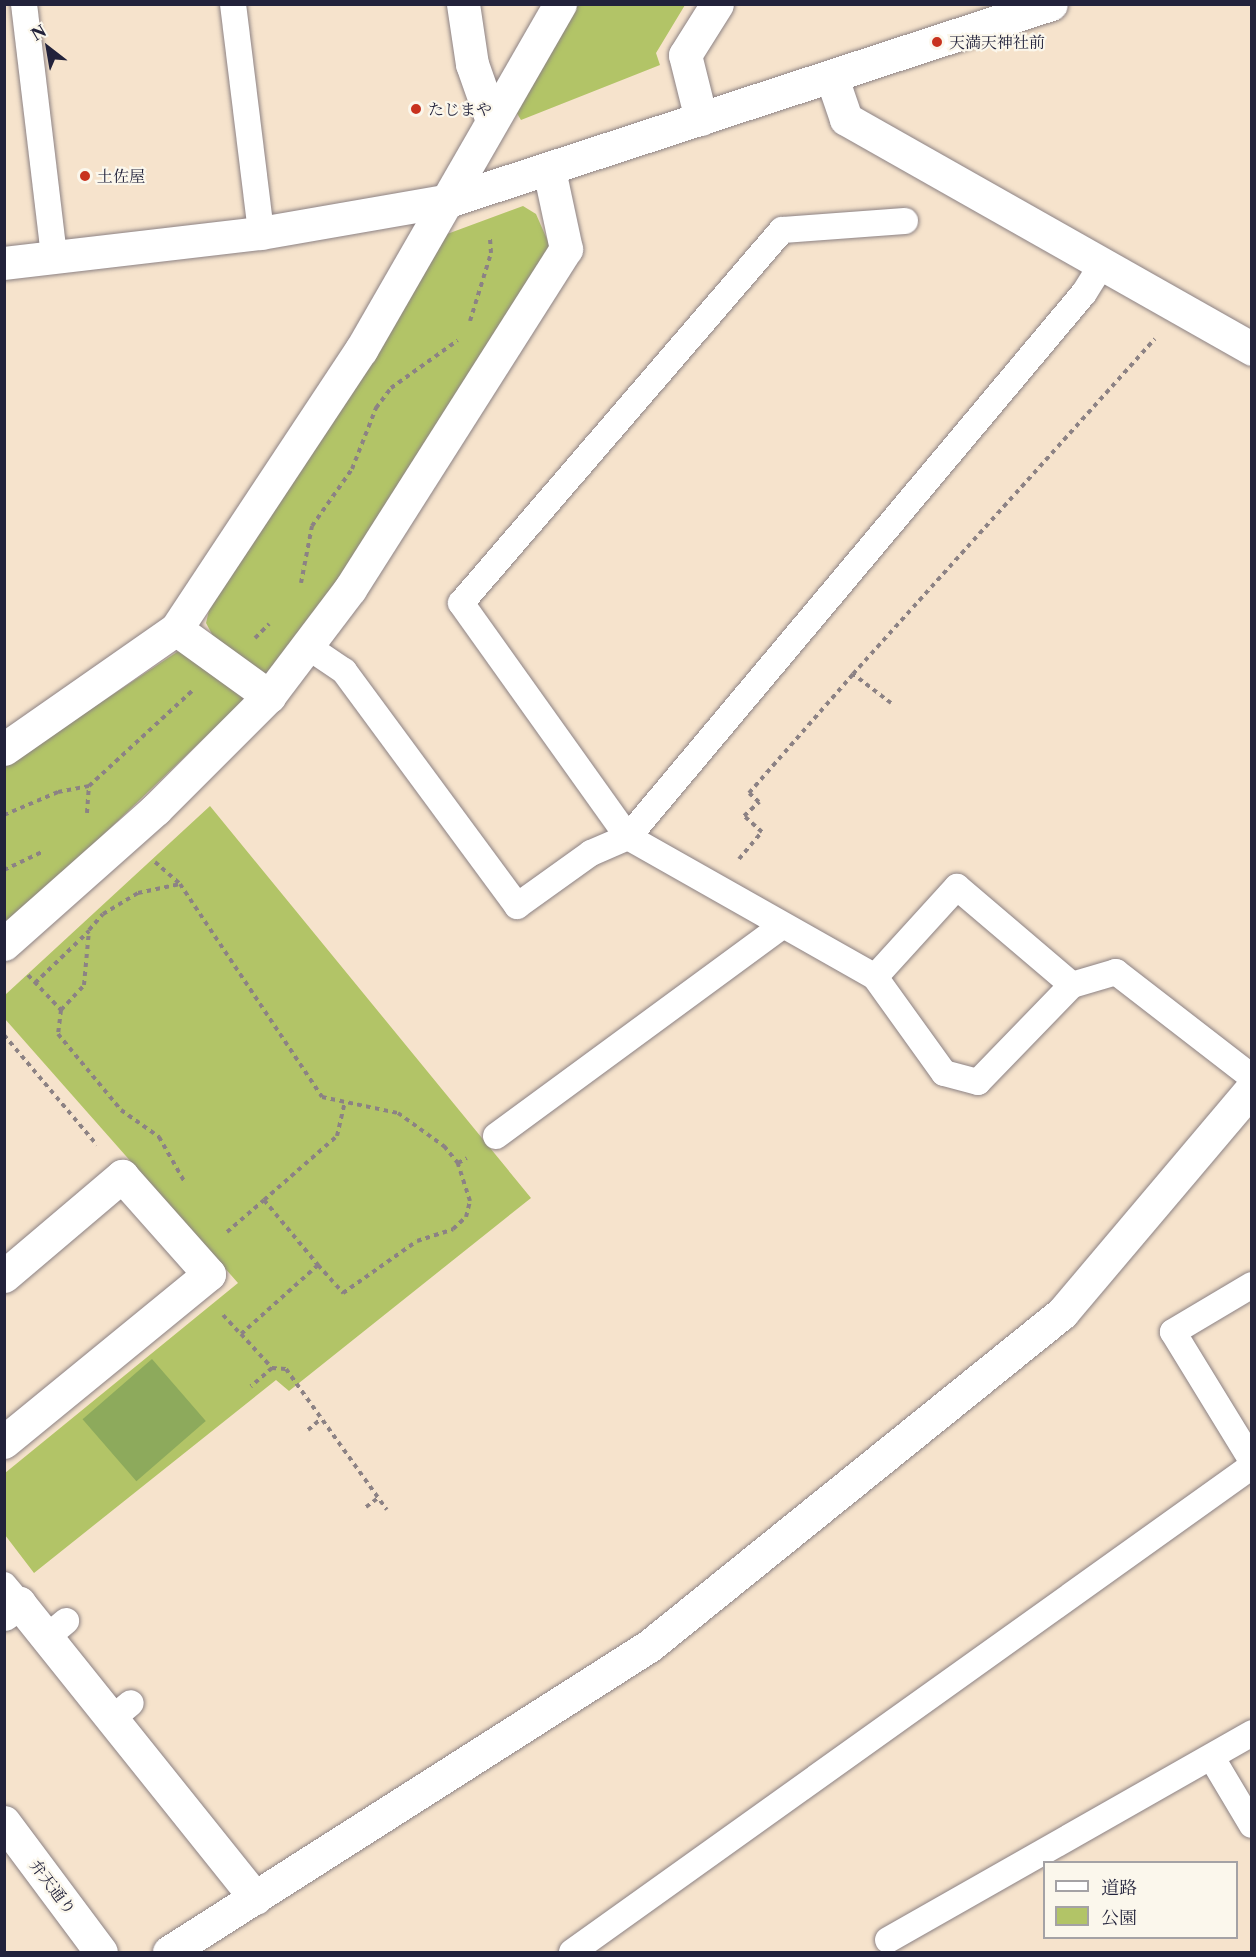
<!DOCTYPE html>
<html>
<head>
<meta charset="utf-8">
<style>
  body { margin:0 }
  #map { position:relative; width:1256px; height:1957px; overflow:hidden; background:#f6e3cc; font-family:"Libre Caslon Text","Noto Serif JP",serif }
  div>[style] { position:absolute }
  .green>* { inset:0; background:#b2c467 }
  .forest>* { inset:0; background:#8daa5c; transform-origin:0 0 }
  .path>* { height:4px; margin-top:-2px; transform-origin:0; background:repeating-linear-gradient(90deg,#8c8284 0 4.5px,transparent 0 9px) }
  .roads { filter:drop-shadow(0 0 2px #8c8284) drop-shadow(0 0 2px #8c8284) }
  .service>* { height:26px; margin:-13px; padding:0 13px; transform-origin:13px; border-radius:13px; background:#fff }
  .minor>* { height:33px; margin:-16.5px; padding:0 16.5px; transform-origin:16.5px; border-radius:16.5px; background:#fff }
  .tertiary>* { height:33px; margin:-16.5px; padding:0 16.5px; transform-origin:16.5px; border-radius:16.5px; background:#fff }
  .dots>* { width:16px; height:16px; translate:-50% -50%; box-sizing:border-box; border:3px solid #fbf7ec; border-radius:50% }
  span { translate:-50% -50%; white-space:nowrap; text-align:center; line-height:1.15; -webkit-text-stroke:4.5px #fbf7ec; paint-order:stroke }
  .poi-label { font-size:16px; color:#22223b }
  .left { translate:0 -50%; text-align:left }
  .street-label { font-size:16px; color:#22223b }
  .frame { position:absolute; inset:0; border:6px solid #22223b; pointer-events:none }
  .legend { position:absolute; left:1043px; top:1861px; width:195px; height:78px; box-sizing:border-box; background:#fbf7ec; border:2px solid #a4a2a5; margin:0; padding:8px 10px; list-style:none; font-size:18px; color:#22223b }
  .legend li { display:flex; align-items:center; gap:12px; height:30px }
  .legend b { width:30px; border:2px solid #a4a2a5 }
  .north { position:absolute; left:18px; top:18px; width:60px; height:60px; -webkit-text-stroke:4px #fbf7ec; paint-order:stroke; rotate:329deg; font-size:16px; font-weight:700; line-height:24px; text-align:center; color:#22223b }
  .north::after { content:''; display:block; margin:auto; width:21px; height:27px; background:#22223b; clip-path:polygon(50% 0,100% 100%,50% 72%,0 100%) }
</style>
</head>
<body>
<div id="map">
  <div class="green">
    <div style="clip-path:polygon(578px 5px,685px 5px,656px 53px,660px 65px,521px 120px,512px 105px)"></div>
    <div style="clip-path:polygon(523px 206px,536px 214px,550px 246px,344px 574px,267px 675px,214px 638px,206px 623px,211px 602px,434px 257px,439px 237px)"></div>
    <div style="clip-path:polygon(180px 650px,245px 699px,5px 929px,5px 766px)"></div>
    <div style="clip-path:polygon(210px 806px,531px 1198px,289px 1391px,276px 1380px,34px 1573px,5px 1535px,5px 1473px,238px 1283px,5px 1019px,5px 995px)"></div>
  </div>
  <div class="forest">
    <div style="left:152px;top:1359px;width:82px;height:92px;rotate:49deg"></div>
  </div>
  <div class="path">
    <div style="left:470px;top:321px;width:71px;rotate:-72.8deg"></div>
    <div style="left:491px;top:253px;width:14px;rotate:-94deg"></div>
    <div style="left:301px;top:583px;width:58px;rotate:-79.1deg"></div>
    <div style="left:312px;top:526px;width:70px;rotate:-54.9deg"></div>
    <div style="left:352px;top:469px;width:66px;rotate:-68.5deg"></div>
    <div style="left:376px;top:408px;width:25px;rotate:-53deg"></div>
    <div style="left:391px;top:388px;width:82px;rotate:-35.6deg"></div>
    <div style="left:255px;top:638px;width:20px;rotate:-45deg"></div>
    <div style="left:891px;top:703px;width:48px;rotate:-142.7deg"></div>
    <div style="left:853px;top:674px;width:451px;rotate:-48deg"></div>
    <div style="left:87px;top:813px;width:27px;rotate:-86deg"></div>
    <div style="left:89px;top:786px;width:142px;rotate:-42.7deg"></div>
    <div style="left:4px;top:815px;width:59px;rotate:-23.1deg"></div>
    <div style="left:58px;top:792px;width:32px;rotate:-11deg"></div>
    <div style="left:739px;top:859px;width:35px;rotate:-50deg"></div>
    <div style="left:762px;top:832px;width:24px;rotate:-138deg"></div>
    <div style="left:744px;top:816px;width:21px;rotate:-43deg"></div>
    <div style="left:759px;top:802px;width:13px;rotate:-138deg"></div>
    <div style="left:749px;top:793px;width:158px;rotate:-48.8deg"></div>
    <div style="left:155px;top:862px;width:33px;rotate:41deg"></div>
    <div style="left:180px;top:884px;width:256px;rotate:56.3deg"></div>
    <div style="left:322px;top:1097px;width:78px;rotate:11.9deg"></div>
    <div style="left:398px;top:1113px;width:57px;rotate:35.7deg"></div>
    <div style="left:444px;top:1146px;width:22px;rotate:51deg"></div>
    <div style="left:4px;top:870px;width:44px;rotate:-25.4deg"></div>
    <div style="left:28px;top:975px;width:48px;rotate:46.7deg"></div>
    <div style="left:61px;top:1010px;width:24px;rotate:97deg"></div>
    <div style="left:58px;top:1034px;width:99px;rotate:50.3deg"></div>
    <div style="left:121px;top:1110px;width:47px;rotate:35.4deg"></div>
    <div style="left:159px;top:1137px;width:51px;rotate:60.4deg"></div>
    <div style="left:35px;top:983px;width:75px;rotate:-43.9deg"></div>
    <div style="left:61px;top:1010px;width:34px;rotate:-47deg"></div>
    <div style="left:84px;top:985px;width:55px;rotate:-84.8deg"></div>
    <div style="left:89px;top:930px;width:21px;rotate:-49deg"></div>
    <div style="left:103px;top:914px;width:41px;rotate:-31deg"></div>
    <div style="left:138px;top:893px;width:43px;rotate:-12.1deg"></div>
    <div style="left:4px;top:1035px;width:144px;rotate:49.8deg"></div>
    <div style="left:264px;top:1200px;width:97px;rotate:-41.2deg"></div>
    <div style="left:337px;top:1136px;width:36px;rotate:-77deg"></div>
    <div style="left:227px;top:1232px;width:49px;rotate:-40.9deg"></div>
    <div style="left:264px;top:1200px;width:85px;rotate:50.3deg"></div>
    <div style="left:318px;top:1265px;width:103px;rotate:138.1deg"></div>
    <div style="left:241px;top:1334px;width:46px;rotate:47.6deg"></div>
    <div style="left:272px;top:1368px;width:28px;rotate:139deg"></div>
    <div style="left:318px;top:1265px;width:38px;rotate:48deg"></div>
    <div style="left:343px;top:1293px;width:90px;rotate:-35.1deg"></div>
    <div style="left:417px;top:1241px;width:38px;rotate:-18deg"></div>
    <div style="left:453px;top:1229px;width:18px;rotate:-43deg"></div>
    <div style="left:466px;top:1217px;width:16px;rotate:-76deg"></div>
    <div style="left:470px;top:1201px;width:40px;rotate:-108deg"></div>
    <div style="left:458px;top:1163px;width:10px;rotate:-29deg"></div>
    <div style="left:223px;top:1315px;width:26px;rotate:47deg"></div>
    <div style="left:272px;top:1368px;width:14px;rotate:4deg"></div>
    <div style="left:286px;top:1369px;width:173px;rotate:54.4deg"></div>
    <div style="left:308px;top:1430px;width:18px;rotate:-41deg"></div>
    <div style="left:366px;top:1507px;width:15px;rotate:-37deg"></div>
  </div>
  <div class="roads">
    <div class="service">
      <div style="left:24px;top:4px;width:255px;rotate:83.2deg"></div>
      <div style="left:233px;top:4px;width:231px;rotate:83deg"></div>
      <div style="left:905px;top:221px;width:123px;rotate:175.8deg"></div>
      <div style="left:782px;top:230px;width:492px;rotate:130.7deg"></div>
      <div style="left:461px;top:603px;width:287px;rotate:54.5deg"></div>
      <div style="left:628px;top:837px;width:710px;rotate:-50.03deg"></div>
      <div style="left:1084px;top:293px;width:32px;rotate:-58deg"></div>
      <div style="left:307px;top:646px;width:45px;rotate:34deg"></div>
      <div style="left:344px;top:671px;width:292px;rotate:53.6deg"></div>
      <div style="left:517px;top:906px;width:91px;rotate:-35.6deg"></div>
      <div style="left:591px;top:853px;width:40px;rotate:-23.4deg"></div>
      <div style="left:628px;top:837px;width:284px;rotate:29.5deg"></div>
      <div style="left:875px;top:977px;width:118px;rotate:54.3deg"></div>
      <div style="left:944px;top:1073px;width:35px;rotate:15deg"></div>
      <div style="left:978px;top:1082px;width:135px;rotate:-45.9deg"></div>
      <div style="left:1072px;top:985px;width:46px;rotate:-16.5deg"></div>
      <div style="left:1116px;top:972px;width:172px;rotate:37.7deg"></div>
      <div style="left:875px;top:977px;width:122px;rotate:-47.7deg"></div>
      <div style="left:957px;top:887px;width:151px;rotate:40.4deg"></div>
      <div style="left:496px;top:1136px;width:356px;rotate:-36.3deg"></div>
      <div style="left:1252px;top:1285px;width:92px;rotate:149.3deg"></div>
      <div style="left:1173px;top:1332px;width:151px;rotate:58.5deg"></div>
      <div style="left:4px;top:1585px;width:23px;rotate:50deg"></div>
      <div style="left:47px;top:1637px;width:25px;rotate:-40deg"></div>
      <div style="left:113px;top:1718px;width:23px;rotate:-40deg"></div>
      <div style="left:1212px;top:1758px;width:78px;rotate:59.2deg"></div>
      <div style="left:888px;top:1940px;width:419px;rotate:-29.6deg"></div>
      <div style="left:572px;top:1952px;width:836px;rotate:-35.55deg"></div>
    </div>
    <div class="minor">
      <div style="left:463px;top:4px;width:61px;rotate:81.5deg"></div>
      <div style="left:472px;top:64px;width:57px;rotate:70.6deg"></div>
      <div style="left:832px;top:78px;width:43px;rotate:71.1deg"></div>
      <div style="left:846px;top:119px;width:467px;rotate:29.5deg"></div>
      <div style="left:701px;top:119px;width:66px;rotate:-104deg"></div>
      <div style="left:685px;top:55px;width:60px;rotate:-57.9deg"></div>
      <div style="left:176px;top:629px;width:115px;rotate:35.8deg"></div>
      <div style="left:4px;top:749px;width:210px;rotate:-34.9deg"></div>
      <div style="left:176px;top:629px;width:335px;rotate:-56.5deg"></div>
      <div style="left:361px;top:350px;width:399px;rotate:-60.1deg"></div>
      <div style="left:4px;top:944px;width:203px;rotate:-41.6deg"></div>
      <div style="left:156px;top:809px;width:160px;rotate:-45deg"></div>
      <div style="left:269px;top:696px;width:134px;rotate:-52.9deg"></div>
      <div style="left:350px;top:589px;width:403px;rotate:-57.6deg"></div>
      <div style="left:566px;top:249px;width:81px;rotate:-102.1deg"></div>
      <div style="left:4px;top:1276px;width:155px;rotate:-40.3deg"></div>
      <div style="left:122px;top:1176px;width:131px;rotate:48.4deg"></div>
      <div style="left:209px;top:1274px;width:265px;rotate:140.7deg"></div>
      <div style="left:4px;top:1614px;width:19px;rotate:-36deg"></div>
      <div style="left:19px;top:1603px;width:378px;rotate:51.3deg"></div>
      <div style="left:169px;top:1952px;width:569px;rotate:-32.52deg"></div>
      <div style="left:649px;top:1646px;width:531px;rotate:-38.88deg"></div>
      <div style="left:1062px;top:1313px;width:294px;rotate:-49.8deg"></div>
    </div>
    <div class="tertiary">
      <div style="left:4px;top:263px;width:259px;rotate:-6.7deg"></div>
      <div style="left:261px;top:233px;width:193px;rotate:-9.9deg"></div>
      <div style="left:451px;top:200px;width:631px;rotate:-18.09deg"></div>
      <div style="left:4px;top:1822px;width:162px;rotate:53.3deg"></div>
    </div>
  </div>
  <div class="dots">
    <div style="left:937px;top:42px;background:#c8321e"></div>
    <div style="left:416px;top:109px;background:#c8321e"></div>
    <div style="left:85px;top:176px;background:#c8321e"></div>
  </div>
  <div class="poi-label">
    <span class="left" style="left:949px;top:42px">天満天神社前</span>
    <span class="left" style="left:428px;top:109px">たじまや</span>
    <span class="left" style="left:97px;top:176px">土佐屋</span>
  </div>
  <div class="street-label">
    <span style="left:53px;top:1887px;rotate:53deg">弁天通り</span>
  </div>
  <div class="frame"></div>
  <ul class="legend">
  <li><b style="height:8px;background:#fff"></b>道路</li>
  <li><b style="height:16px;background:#b2c467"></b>公園</li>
  </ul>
  <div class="north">N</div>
</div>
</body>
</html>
